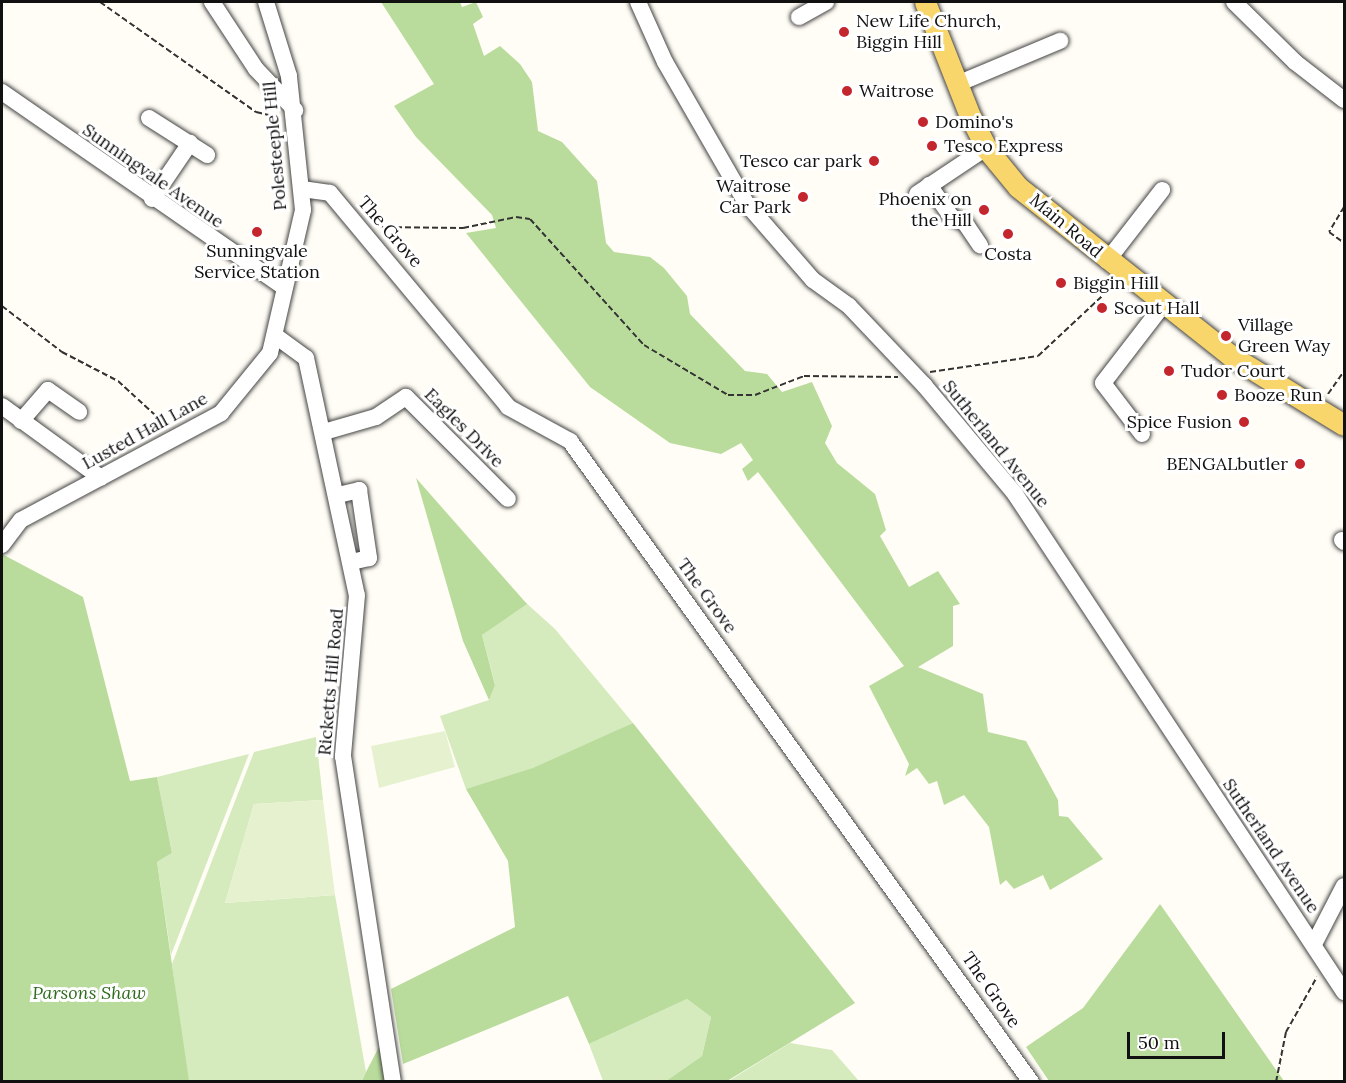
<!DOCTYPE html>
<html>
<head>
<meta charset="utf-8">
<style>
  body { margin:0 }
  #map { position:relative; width:1346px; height:1083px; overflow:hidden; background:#fffdf5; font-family:Lora,serif }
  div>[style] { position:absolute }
  .green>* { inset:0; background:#d5ebbd }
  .forest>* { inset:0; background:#b9dc9c }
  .pitch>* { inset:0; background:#e6f2cf }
  .path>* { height:2px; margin-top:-1px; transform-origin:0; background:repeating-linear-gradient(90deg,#333 0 6px,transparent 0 9px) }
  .roads { filter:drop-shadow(0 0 2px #444) drop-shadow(0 0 2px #444) }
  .minor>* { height:16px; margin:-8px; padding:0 8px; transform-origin:8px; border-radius:8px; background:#fff }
  .major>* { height:21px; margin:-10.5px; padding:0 10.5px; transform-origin:10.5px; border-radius:10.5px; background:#f9d66b }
  .dots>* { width:16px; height:16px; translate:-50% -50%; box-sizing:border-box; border:3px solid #fff; border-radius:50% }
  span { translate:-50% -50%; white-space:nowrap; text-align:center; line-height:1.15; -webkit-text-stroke:6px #fff; paint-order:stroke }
  .poi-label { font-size:18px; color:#111 }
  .left { translate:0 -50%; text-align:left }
  .right { translate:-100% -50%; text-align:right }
  .street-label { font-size:18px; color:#111 }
  .park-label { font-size:18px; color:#2f6b1f; font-style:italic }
  .frame { position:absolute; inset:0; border:3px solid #111; pointer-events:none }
  .scale { position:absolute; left:1127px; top:1032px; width:98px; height:27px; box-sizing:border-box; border:3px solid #111; border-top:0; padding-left:8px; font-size:18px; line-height:21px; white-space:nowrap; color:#111; -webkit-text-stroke:4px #fff; paint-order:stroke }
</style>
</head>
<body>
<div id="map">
  <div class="green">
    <div style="clip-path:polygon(525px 602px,555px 629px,633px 723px,535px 771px,466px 789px,440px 716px,489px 700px,495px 684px,482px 635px)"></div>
    <div style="clip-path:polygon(316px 737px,323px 800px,254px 804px,225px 903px,335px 895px,366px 1072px,361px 1081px,187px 1081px,172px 964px,254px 752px)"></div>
    <div style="clip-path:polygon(249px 754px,171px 955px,157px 862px,172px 853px,157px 777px)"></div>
    <div style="clip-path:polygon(687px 999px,711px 1017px,702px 1056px,666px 1081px,603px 1081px,589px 1044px)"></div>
    <div style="clip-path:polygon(790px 1043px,832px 1050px,859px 1081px,727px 1082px)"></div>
  </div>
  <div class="forest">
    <div style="clip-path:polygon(381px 2px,460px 2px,462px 7px,476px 2px,483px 17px,473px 24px,484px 56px,500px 46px,520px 64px,532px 82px,538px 131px,562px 142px,597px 181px,606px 243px,614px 252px,650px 257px,664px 268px,687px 296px,690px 314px,745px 371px,767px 374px,782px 392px,812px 382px,832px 426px,825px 443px,837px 463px,875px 494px,886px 530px,880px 536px,909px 587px,938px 571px,960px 604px,953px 606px,953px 646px,918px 667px,983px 694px,988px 732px,1026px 741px,1058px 800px,1059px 816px,1068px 817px,1103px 859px,1050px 890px,1043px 875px,1014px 889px,1006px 880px,1000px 885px,989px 827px,964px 795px,944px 805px,937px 781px,929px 784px,917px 768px,905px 776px,909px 764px,869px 686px,904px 666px,758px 472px,748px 481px,742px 469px,753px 460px,741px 443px,721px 454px,670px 443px,590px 387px,466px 233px,496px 228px,492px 215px,416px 137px,394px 106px,434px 84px)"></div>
    <div style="clip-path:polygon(416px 478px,527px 604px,482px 635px,495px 685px,489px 700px,463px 641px)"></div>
    <div style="clip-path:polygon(2px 554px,83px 597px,130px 781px,157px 777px,172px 853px,157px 862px,189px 1081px,2px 1081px)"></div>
    <div style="clip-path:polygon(633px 723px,855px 1003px,727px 1081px,666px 1081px,702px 1056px,711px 1017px,687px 999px,589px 1044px,568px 996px,403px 1064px,391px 989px,515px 927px,508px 861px,466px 789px,533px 768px)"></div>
    <div style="clip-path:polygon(1160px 904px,1279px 1074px,1284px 1081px,1049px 1081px,1026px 1047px,1083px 1008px)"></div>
    <div style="clip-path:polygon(379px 1047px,390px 1081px,361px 1082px,366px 1072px)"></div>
  </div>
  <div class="pitch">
    <div style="clip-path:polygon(445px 731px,455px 767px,379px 788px,371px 746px)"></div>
    <div style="clip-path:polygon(323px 800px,335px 895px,225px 903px,254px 804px)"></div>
  </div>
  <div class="path">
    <div style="left:100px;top:2px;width:191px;rotate:35.2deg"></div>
    <div style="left:256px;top:112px;width:23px;rotate:13deg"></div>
    <div style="left:1344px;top:207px;width:29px;rotate:121deg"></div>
    <div style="left:1329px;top:232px;width:19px;rotate:36deg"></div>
    <div style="left:378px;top:227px;width:85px;rotate:0.7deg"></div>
    <div style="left:463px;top:228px;width:54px;rotate:-11.7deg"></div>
    <div style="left:516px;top:217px;width:14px;rotate:8deg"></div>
    <div style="left:530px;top:219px;width:170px;rotate:47.9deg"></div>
    <div style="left:644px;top:345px;width:98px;rotate:30.8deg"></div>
    <div style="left:728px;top:395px;width:27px"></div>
    <div style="left:755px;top:395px;width:53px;rotate:-21.2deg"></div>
    <div style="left:804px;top:376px;width:94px;rotate:0.6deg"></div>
    <div style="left:2px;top:306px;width:76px;rotate:37.5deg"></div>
    <div style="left:62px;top:352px;width:63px;rotate:27.4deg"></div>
    <div style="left:118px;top:381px;width:67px;rotate:42.6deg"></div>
    <div style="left:930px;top:372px;width:109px;rotate:-8.4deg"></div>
    <div style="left:1038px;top:356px;width:104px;rotate:-43.1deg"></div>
    <div style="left:1328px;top:394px;width:28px;rotate:-55deg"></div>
    <div style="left:1276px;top:1082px;width:51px;rotate:-78.7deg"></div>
    <div style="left:1286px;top:1032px;width:63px;rotate:-60.6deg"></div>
  </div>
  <div class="roads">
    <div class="minor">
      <div style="left:212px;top:2px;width:80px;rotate:56.7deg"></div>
      <div style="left:256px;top:69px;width:57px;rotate:46.4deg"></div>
      <div style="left:638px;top:2px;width:66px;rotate:65.8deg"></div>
      <div style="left:665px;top:62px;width:163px;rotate:60.1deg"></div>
      <div style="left:746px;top:203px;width:102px;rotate:49deg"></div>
      <div style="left:813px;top:280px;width:44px;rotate:35.8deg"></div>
      <div style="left:849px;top:306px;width:109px;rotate:46.5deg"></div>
      <div style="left:924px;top:385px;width:142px;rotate:50.1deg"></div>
      <div style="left:1015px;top:494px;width:597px;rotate:56.55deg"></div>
      <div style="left:1234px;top:2px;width:86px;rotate:44.5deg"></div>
      <div style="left:1295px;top:62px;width:62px;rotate:37.8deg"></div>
      <div style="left:799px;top:17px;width:31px;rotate:-29deg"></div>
      <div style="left:957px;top:84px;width:112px;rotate:-22.7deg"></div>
      <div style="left:2px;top:92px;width:343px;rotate:34.7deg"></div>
      <div style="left:149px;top:118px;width:69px;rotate:32.5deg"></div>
      <div style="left:929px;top:185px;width:39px;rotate:55deg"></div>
      <div style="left:951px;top:217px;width:15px;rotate:23deg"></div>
      <div style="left:965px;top:223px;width:27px;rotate:56deg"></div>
      <div style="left:302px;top:189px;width:28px;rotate:8deg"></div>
      <div style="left:330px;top:193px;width:278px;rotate:50.2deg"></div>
      <div style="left:508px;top:407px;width:71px;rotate:28.7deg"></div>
      <div style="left:570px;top:441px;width:790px;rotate:54.28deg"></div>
      <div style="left:917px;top:194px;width:83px;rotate:-33.7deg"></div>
      <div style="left:152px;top:199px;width:68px;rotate:-55.8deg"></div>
      <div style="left:1107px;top:261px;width:90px;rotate:-52.2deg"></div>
      <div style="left:277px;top:337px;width:36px;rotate:36deg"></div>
      <div style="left:306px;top:358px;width:242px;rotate:77.9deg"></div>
      <div style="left:357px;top:595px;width:162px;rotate:95deg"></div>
      <div style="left:343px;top:756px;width:330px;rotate:81.3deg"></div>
      <div style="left:2px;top:406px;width:122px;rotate:36deg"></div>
      <div style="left:21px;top:421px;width:41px;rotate:-48.9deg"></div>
      <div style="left:48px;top:390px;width:38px;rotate:35deg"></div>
      <div style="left:324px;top:432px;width:54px;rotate:-16.1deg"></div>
      <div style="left:376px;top:417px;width:36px;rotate:-34deg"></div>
      <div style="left:406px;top:397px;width:144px;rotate:45deg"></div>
      <div style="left:1142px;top:434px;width:64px;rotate:-127.4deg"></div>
      <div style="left:1103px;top:383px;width:98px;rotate:-52.4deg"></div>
      <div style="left:338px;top:495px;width:22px;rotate:-13deg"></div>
      <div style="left:359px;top:490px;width:69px;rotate:81.6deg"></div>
      <div style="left:369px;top:558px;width:18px;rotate:167deg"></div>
      <div style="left:1342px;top:540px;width:3px;rotate:45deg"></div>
      <div style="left:2px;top:545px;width:31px;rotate:-53deg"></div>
      <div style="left:21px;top:520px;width:227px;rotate:-28.1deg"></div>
      <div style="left:221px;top:413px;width:77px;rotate:-50.8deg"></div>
      <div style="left:270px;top:353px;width:147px;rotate:-77deg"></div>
      <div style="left:303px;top:210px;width:135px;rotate:-96deg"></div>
      <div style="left:289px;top:76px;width:77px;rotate:-107.3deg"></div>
      <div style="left:1314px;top:944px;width:65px;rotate:-62.7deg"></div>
    </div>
    <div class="major">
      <div style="left:925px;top:2px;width:123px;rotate:68.5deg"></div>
      <div style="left:970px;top:116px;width:36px;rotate:63deg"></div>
      <div style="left:986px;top:148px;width:50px;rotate:50.6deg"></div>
      <div style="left:1018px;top:187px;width:272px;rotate:38.4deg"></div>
      <div style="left:1231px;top:356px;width:132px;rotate:31.4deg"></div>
    </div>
  </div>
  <div class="dots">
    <div style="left:844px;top:32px;background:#c4262e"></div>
    <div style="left:847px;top:91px;background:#c4262e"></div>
    <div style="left:923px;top:122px;background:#c4262e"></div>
    <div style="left:932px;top:146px;background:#c4262e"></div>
    <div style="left:874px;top:161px;background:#c4262e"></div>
    <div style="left:803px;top:197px;background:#c4262e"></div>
    <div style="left:984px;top:210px;background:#c4262e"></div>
    <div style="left:257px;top:232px;background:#c4262e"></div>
    <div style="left:1008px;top:234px;background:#c4262e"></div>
    <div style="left:1061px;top:283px;background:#c4262e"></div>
    <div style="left:1102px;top:308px;background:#c4262e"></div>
    <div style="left:1226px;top:336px;background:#c4262e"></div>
    <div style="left:1169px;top:371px;background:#c4262e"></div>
    <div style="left:1222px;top:395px;background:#c4262e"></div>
    <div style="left:1244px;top:422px;background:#c4262e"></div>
    <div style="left:1300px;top:464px;background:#c4262e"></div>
  </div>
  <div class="poi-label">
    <span class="left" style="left:856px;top:32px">New Life Church,<br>Biggin Hill</span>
    <span class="left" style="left:859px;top:91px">Waitrose</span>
    <span class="left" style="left:935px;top:122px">Domino's</span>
    <span class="left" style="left:944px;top:146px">Tesco Express</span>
    <span class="right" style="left:862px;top:161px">Tesco car park</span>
    <span class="right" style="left:791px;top:197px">Waitrose<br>Car Park</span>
    <span class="right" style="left:972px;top:210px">Phoenix on<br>the Hill</span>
    <span style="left:257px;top:262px">Sunningvale<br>Service Station</span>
    <span style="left:1008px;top:254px">Costa</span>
    <span class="left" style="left:1073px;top:283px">Biggin Hill</span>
    <span class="left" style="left:1114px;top:308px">Scout Hall</span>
    <span class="left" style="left:1238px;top:336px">Village<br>Green Way</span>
    <span class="left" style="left:1181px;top:371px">Tudor Court</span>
    <span class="left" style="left:1234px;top:395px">Booze Run</span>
    <span class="right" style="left:1232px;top:422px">Spice Fusion</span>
    <span class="right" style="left:1288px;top:464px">BENGALbutler</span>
  </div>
  <div class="street-label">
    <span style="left:275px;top:146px;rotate:-95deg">Polesteeple Hill</span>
    <span style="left:153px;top:176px;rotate:35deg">Sunningvale Avenue</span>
    <span style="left:1066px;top:226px;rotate:40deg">Main Road</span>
    <span style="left:390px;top:232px;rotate:49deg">The Grove</span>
    <span style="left:464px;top:428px;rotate:45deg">Eagles Drive</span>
    <span style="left:145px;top:431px;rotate:-29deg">Lusted Hall Lane</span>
    <span style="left:996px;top:444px;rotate:51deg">Sutherland Avenue</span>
    <span style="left:707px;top:596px;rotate:54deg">The Grove</span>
    <span style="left:331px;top:682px;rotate:-85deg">Ricketts Hill Road</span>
    <span style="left:1271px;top:846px;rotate:56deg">Sutherland Avenue</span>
    <span style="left:991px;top:990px;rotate:55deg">The Grove</span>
  </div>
  <div class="park-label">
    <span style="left:89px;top:993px">Parsons Shaw</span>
  </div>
  <div class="frame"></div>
  <div class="scale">50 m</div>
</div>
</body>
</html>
